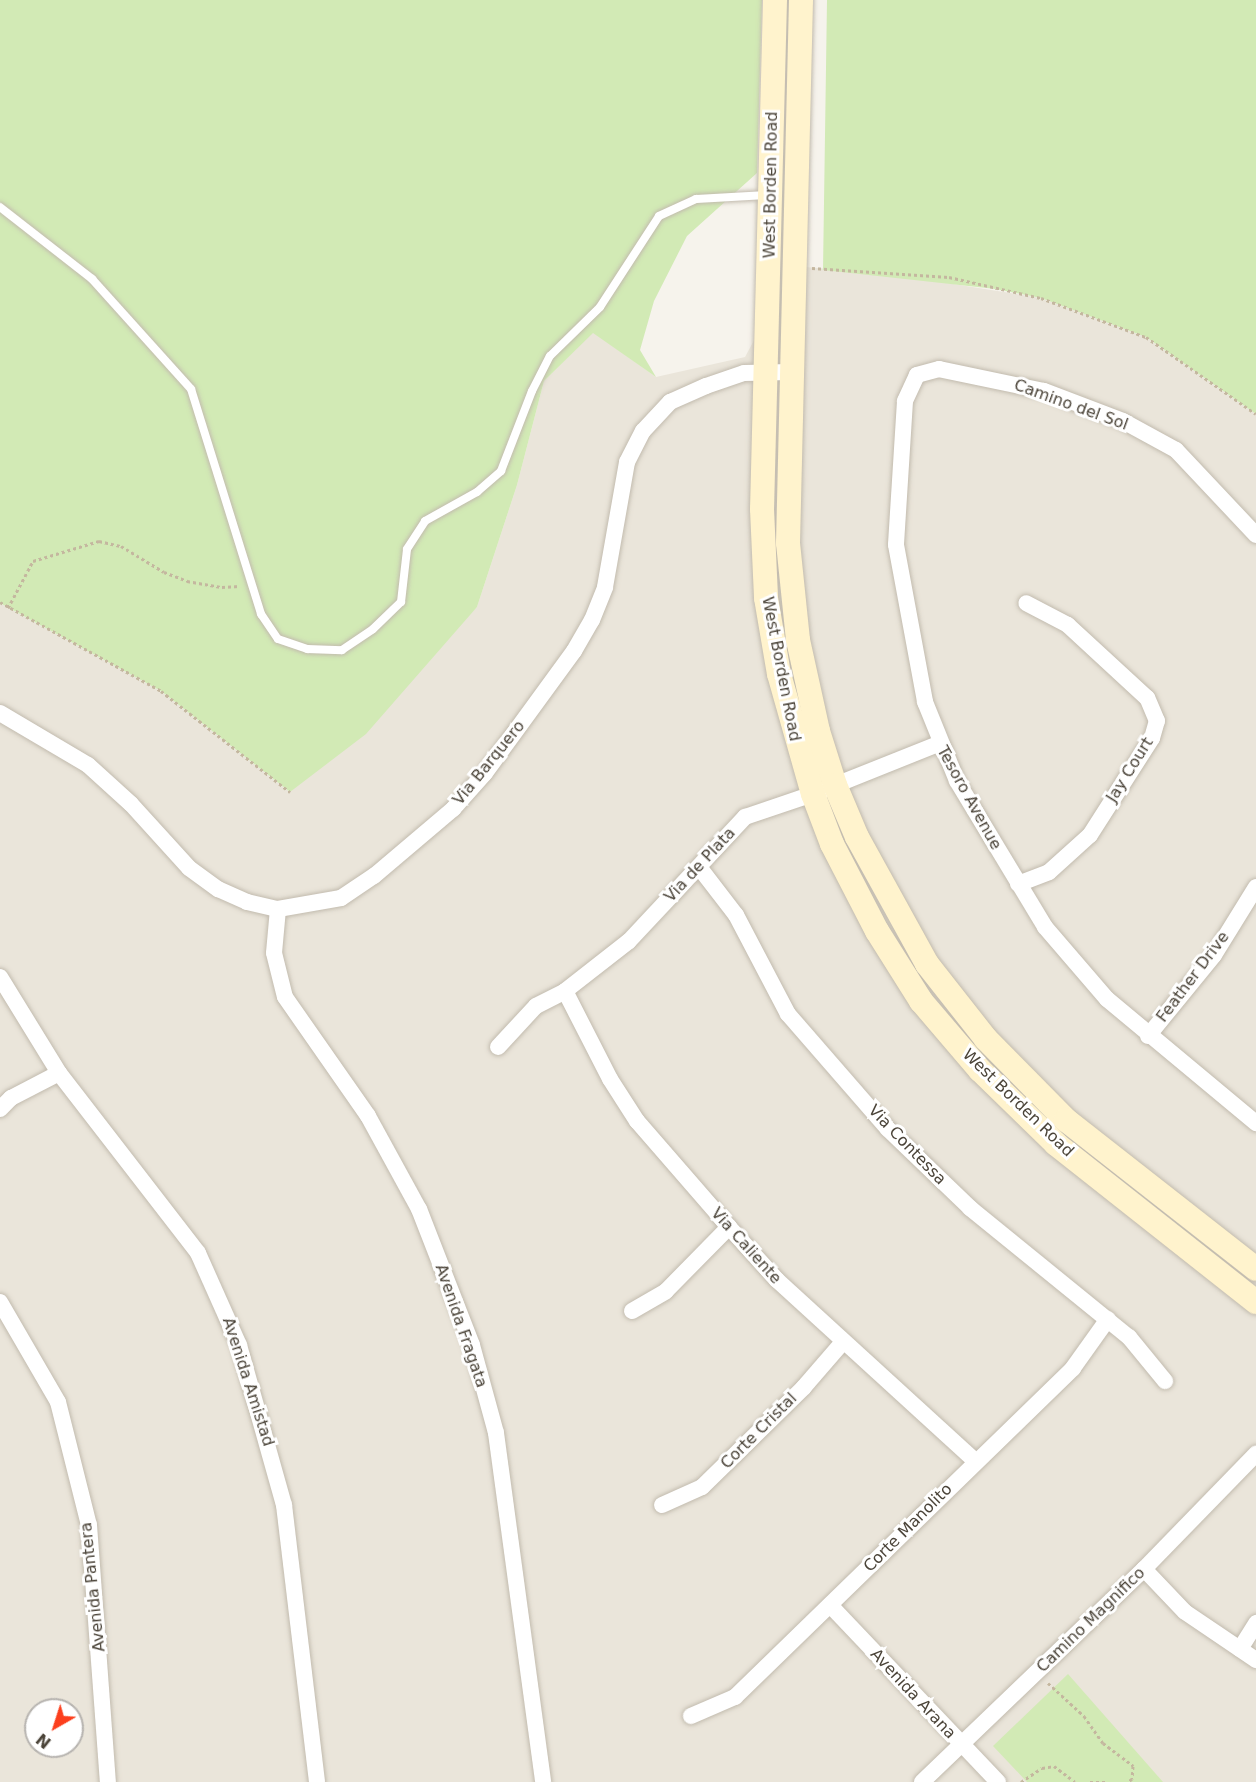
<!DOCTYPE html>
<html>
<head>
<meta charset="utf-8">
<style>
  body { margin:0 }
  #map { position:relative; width:1256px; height:1782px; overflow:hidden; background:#f6f3ec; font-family:"DejaVu Sans",sans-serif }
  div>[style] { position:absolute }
  .residential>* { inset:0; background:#eae5da }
  .green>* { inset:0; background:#d2eab5 }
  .path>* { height:3px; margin-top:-1.5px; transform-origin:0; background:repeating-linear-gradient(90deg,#c4b79f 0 3px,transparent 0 6px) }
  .roads { filter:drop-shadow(0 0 2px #c2bbae) drop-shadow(0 0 2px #c2bbae) }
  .lane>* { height:8px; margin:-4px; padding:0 4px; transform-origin:4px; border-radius:4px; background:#fff }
  .street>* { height:16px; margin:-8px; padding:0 8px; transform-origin:8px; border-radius:8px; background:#fff }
  .secondary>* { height:24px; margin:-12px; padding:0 12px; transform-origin:12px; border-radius:12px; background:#fff3cd }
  span { translate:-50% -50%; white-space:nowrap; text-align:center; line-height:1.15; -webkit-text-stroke:6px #fff; paint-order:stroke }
  .street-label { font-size:16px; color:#4b4439 }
  .north { position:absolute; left:24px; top:1698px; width:60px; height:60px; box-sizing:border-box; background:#fff; border:2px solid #b7b4b0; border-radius:50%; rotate:219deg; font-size:16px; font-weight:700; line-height:24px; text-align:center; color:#4b4439 }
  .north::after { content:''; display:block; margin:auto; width:21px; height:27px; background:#fc3f1d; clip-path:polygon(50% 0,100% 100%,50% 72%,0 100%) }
</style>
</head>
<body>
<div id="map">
  <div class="residential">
    <div style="clip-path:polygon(evenodd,794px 266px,890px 274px,1041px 298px,1146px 337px,1256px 414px,1256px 1782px,0 1782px,0 603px,161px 691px,290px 792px,477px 607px,517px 485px,544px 381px,593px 332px,656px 377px,745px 357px,794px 266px,36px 1710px,72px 1710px,72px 1746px,36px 1746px,36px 1710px)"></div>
  </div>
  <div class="green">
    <div style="clip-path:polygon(0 0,762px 0,757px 173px,687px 236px,654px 301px,640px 350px,656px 377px,593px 333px,544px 381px,517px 485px,477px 607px,366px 734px,290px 792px,161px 691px,0 603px)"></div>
    <div style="clip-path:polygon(827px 0,1256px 0,1256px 414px,1146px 337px,1041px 298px,996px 289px,823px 270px)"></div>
    <div style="clip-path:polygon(1068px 1674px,1163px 1782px,1027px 1782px,993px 1746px)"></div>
  </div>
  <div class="path">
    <div style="left:812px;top:268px;width:137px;rotate:3.8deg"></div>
    <div style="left:949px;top:277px;width:94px;rotate:12.9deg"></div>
    <div style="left:1041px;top:298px;width:112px;rotate:20.4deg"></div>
    <div style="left:1146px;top:337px;width:134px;rotate:35deg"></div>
    <div style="left:0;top:602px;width:184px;rotate:28.9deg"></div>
    <div style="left:161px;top:691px;width:164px;rotate:38.1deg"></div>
    <div style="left:8px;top:608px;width:53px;rotate:-62deg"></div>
    <div style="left:33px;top:561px;width:69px;rotate:-16.9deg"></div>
    <div style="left:99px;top:541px;width:23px;rotate:13deg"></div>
    <div style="left:121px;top:546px;width:50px;rotate:31.2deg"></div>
    <div style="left:164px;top:572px;width:25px;rotate:21deg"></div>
    <div style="left:187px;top:581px;width:36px;rotate:10deg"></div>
    <div style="left:222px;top:587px;width:18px;rotate:-3deg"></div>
    <div style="left:1048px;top:1683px;width:49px;rotate:42.5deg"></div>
    <div style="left:1084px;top:1716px;width:33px;rotate:55deg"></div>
    <div style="left:1103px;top:1743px;width:38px;rotate:37deg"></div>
    <div style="left:1133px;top:1766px;width:13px;rotate:94deg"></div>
    <div style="left:1132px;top:1779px;width:6px;rotate:149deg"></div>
    <div style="left:1021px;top:1782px;width:25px;rotate:-34deg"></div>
    <div style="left:1042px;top:1768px;width:12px;rotate:-9deg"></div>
    <div style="left:1054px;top:1766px;width:26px;rotate:37deg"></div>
    <div style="left:1090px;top:1782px;width:18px"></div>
  </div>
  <div class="roads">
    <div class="lane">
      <div style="left:0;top:207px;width:117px;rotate:38deg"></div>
      <div style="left:92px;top:279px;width:148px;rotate:48deg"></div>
      <div style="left:191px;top:389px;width:236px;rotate:72.7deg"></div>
      <div style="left:261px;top:614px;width:30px;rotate:56deg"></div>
      <div style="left:278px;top:639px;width:31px;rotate:19deg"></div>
      <div style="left:307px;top:649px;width:35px;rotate:2deg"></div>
      <div style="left:342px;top:650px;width:37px;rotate:-34deg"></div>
      <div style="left:373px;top:629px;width:39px;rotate:-44deg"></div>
      <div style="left:401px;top:602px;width:53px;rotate:-83.5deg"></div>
      <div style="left:407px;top:549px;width:33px;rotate:-57deg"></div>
      <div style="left:425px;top:521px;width:60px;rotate:-29.1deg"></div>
      <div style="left:477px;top:492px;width:32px;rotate:-41deg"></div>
      <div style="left:501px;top:471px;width:86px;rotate:-68.8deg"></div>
      <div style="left:532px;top:391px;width:39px;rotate:-63deg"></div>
      <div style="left:550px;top:356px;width:70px;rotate:-44.4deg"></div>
      <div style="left:600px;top:307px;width:108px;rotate:-57deg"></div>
      <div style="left:659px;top:216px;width:41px;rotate:-24.7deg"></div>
      <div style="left:696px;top:199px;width:71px;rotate:-3.2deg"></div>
    </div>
    <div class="street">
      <div style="left:1256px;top:535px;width:117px;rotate:-133.3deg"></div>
      <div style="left:1176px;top:450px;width:60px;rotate:-151.3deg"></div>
      <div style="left:1123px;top:421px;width:85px;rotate:-159.2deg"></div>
      <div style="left:1044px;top:391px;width:107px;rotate:-168.2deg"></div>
      <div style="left:939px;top:369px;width:23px;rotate:165deg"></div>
      <div style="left:917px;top:375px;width:29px;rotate:115deg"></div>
      <div style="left:905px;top:401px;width:144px;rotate:93.6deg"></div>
      <div style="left:896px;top:545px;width:160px;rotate:79.5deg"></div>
      <div style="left:925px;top:702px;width:85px;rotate:67.9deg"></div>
      <div style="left:957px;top:781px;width:170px;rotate:58.9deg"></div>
      <div style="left:1045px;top:927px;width:95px;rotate:49.3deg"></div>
      <div style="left:1107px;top:999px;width:194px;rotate:39.8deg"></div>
      <div style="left:0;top:713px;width:102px;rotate:30.6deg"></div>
      <div style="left:88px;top:765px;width:58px;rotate:42.2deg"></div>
      <div style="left:131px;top:804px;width:86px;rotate:47.8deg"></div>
      <div style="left:189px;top:868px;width:36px;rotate:36deg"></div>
      <div style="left:218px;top:889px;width:32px;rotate:24deg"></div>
      <div style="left:247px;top:902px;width:32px;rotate:13deg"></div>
      <div style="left:278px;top:909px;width:64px;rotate:-9.9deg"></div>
      <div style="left:341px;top:898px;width:40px;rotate:-34deg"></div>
      <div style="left:374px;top:876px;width:104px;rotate:-40.3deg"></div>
      <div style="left:453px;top:809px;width:48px;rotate:-48.4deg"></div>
      <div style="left:485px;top:773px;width:151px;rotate:-53.9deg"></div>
      <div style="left:574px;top:651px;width:36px;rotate:-60deg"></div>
      <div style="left:592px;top:620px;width:35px;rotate:-68deg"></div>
      <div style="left:605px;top:587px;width:127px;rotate:-80deg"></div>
      <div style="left:627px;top:462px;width:35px;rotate:-63deg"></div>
      <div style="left:643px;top:431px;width:40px;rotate:-47deg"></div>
      <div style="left:670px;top:402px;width:39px;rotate:-24deg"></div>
      <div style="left:706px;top:386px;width:40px;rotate:-18.9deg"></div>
      <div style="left:744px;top:373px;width:47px;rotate:-1.2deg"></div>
      <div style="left:699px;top:867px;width:61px;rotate:52.4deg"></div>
      <div style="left:736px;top:915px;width:112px;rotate:62.3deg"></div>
      <div style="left:788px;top:1014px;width:152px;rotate:49deg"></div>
      <div style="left:888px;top:1129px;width:114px;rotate:43.9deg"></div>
      <div style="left:970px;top:1208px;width:205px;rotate:39.1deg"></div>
      <div style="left:1129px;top:1337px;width:57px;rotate:50.7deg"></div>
      <div style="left:1018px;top:884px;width:33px;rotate:-21deg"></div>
      <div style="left:1049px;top:872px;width:55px;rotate:-42.1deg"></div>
      <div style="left:1090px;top:835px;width:115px;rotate:-57.4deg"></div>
      <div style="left:1152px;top:738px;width:18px;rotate:-74deg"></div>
      <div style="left:1157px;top:721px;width:25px;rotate:-113deg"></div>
      <div style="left:1147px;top:698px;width:108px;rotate:-137.3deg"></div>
      <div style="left:1068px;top:625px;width:47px;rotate:-152.4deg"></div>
      <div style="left:278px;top:909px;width:44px;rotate:95.2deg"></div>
      <div style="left:274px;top:953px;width:45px;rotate:76deg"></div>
      <div style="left:285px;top:997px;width:145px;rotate:55.1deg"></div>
      <div style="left:368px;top:1116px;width:106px;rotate:61.3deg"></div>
      <div style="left:419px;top:1209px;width:146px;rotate:68.7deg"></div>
      <div style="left:472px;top:1345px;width:91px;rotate:74.7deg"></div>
      <div style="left:496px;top:1433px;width:352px;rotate:82.3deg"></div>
      <div style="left:0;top:977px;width:113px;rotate:58.4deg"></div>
      <div style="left:59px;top:1073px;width:227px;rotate:52.3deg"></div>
      <div style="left:198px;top:1253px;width:101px;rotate:66deg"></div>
      <div style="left:239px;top:1345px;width:166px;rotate:74.3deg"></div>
      <div style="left:284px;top:1505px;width:279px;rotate:83.2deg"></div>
      <div style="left:565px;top:991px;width:99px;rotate:62.9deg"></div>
      <div style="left:610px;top:1079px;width:50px;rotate:57.3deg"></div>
      <div style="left:637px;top:1121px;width:140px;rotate:49deg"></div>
      <div style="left:729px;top:1227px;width:72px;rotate:47.8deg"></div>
      <div style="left:777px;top:1280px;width:268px;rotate:42.4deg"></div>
      <div style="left:1148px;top:1036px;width:104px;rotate:-50.8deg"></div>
      <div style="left:1214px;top:955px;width:80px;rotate:-58.3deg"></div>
      <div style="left:498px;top:1047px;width:56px;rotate:-47.2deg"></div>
      <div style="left:536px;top:1006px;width:33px;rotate:-27deg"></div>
      <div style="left:565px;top:991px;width:81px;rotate:-38deg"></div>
      <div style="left:629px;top:941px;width:170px;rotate:-46.9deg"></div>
      <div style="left:745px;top:817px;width:72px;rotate:-18.7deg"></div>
      <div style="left:813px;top:794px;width:135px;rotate:-21.8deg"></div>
      <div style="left:0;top:1109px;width:16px;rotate:-45deg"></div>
      <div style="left:11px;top:1098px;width:54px;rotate:-27.5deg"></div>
      <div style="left:0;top:1302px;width:116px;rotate:59.9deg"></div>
      <div style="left:58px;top:1402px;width:127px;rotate:75.9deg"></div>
      <div style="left:89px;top:1525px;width:258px;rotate:85.8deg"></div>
      <div style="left:632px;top:1311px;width:39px;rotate:-30deg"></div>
      <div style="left:666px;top:1291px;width:90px;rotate:-45.5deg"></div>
      <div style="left:662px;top:1505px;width:44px;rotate:-24.2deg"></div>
      <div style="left:702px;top:1487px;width:143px;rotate:-44.4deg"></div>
      <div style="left:804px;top:1387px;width:60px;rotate:-49.1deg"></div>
      <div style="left:1144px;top:1569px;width:59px;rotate:46.4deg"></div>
      <div style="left:1185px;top:1612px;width:86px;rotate:34.1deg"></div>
      <div style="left:830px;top:1605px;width:244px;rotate:46.5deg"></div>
      <div style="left:1240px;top:1649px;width:31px;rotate:-58deg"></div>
      <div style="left:691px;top:1716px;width:48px;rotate:-23.4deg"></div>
      <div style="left:735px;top:1697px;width:472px;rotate:-44.2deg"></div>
      <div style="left:1073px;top:1368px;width:60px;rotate:-54.5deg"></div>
      <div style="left:922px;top:1782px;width:308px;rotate:-43.8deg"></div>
      <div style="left:1144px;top:1569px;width:161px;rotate:-45.8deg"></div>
    </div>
    <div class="secondary">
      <div style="left:775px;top:0;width:509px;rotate:91.46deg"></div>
      <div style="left:762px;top:509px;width:89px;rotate:87.4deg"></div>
      <div style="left:766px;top:598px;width:77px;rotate:80.3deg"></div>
      <div style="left:779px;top:674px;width:125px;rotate:74.2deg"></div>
      <div style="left:813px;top:794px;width:53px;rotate:69.2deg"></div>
      <div style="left:832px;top:844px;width:98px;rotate:62.7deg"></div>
      <div style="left:877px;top:931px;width:83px;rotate:57.8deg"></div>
      <div style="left:921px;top:1001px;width:91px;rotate:49.5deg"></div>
      <div style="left:980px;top:1070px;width:106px;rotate:44.2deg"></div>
      <div style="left:1056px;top:1144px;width:255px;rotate:38.3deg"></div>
      <div style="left:801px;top:0;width:543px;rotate:91.37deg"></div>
      <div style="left:788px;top:543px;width:98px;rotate:84.1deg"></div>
      <div style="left:798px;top:640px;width:93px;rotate:77.6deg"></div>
      <div style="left:818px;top:731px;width:57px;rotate:72.5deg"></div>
      <div style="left:835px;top:785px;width:56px;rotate:67.1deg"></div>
      <div style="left:857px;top:837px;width:145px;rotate:61.1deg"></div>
      <div style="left:927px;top:964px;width:95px;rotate:51.8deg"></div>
      <div style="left:986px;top:1039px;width:114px;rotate:45.4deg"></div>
      <div style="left:1066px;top:1120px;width:241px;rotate:38.1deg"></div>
    </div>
  </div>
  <div class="street-label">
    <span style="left:771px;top:185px;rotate:-89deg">West Borden Road</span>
    <span style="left:1071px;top:405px;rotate:20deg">Camino del Sol</span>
    <span style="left:781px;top:669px;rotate:79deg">West Borden Road</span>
    <span style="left:489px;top:763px;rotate:-51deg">Via Barquero</span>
    <span style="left:1130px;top:770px;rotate:-58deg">Jay Court</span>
    <span style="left:969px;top:798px;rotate:61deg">Tesoro Avenue</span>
    <span style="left:700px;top:865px;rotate:-47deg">Via de Plata</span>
    <span style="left:1193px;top:977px;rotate:-53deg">Feather Drive</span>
    <span style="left:1018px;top:1103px;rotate:44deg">West Borden Road</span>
    <span style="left:907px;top:1145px;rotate:46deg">Via Contessa</span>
    <span style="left:746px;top:1246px;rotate:48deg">Via Caliente</span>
    <span style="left:461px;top:1326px;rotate:71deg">Avenida Fragata</span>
    <span style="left:248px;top:1382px;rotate:72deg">Avenida Amistad</span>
    <span style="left:759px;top:1431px;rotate:-45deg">Corte Cristal</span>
    <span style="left:908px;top:1528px;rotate:-45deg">Corte Manolito</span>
    <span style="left:93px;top:1587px;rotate:-96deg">Avenida Pantera</span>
    <span style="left:1091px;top:1620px;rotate:-44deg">Camino Magnifico</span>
    <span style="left:913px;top:1694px;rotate:47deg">Avenida Arana</span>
  </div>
  <div class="north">N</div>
</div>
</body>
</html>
